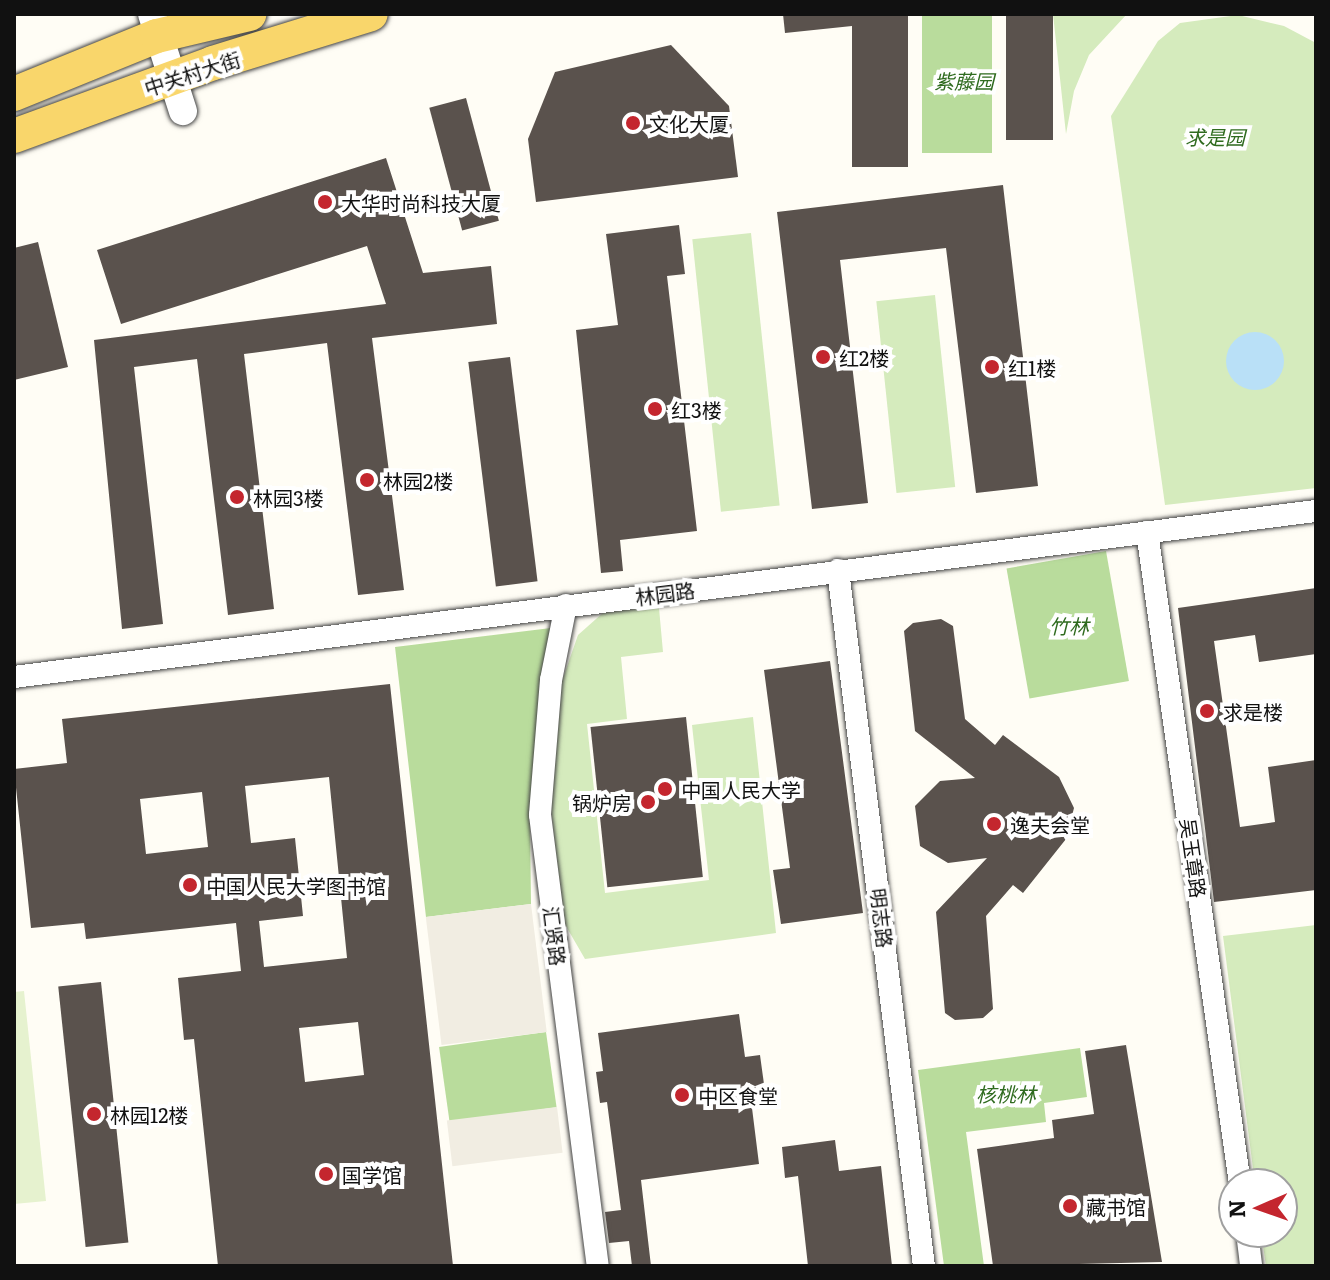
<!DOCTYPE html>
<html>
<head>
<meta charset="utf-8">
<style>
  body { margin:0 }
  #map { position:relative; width:1330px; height:1280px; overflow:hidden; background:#fffdf5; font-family:Literata,"Noto Sans SC",serif }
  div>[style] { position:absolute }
  .green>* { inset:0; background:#d5ebbd; transform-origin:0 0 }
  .forest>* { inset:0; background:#b9dc9c; transform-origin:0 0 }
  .pitch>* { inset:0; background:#e6f2cf }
  .plaza>* { inset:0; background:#f1ede2; transform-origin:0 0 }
  .water>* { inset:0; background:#b9e0f7 }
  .round { border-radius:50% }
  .building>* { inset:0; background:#5a524d; transform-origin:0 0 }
  .roads { filter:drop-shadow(0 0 2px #444) drop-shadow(0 0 2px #444) }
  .minor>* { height:22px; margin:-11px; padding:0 11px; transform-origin:11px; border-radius:11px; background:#fff }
  .tertiary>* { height:28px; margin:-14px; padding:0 14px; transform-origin:14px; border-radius:14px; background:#fff }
  .primary>* { height:34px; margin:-17px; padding:0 17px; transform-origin:17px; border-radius:17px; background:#f9d66b }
  .dots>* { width:22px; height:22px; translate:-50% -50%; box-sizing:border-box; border:4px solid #fff; border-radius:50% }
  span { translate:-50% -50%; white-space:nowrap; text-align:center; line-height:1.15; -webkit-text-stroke:8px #fff; paint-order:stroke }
  .street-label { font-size:20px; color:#111 }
  .park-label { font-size:20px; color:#2f6b1f; font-style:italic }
  .poi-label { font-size:20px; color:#111 }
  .left { translate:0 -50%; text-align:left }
  .right { translate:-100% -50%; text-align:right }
  .frame { position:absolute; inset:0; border:16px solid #111; pointer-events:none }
  .north { position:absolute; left:1218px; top:1168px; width:80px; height:80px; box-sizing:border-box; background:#fff; border:2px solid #a0a0a0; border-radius:50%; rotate:268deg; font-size:22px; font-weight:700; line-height:32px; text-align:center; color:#111 }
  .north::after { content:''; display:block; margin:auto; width:28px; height:36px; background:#c4262e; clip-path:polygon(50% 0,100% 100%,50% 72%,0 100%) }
</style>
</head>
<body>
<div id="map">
  <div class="green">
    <div style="clip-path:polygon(1053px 14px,1127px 14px,1089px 55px,1074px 91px,1066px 134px)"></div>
    <div style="clip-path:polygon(1238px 15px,1284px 26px,1316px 43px,1316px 488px,1165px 505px,1111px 116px,1158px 41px,1180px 23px)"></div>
    <div style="left:751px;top:233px;width:274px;height:59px;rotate:84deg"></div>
    <div style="left:935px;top:295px;width:193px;height:59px;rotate:84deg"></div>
    <div style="clip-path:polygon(659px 608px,663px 652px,621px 657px,627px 719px,587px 724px,605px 893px,709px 880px,692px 725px,753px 717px,776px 933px,585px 959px,563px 921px,551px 808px,555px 701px,578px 635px,605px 611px)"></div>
    <div style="clip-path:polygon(1316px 925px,1316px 1266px,1266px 1266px,1261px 1232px,1282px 1232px,1282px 1184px,1255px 1184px,1223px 936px)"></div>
  </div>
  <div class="forest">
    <div style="left:922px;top:14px;width:70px;height:139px"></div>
    <div style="left:1106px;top:551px;width:132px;height:101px;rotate:80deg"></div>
    <div style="clip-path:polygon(551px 628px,530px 824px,531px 904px,426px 917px,395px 647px)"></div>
    <div style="left:546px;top:1032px;width:76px;height:108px;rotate:82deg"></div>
    <div style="clip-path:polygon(1080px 1048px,1087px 1097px,1044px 1103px,1046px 1122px,966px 1132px,984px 1266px,944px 1266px,918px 1070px)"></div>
  </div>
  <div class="pitch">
    <div style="clip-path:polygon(24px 991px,46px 1201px,14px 1204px,14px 992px)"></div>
  </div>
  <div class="plaza">
    <div style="left:531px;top:904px;width:129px;height:106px;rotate:83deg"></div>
    <div style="left:557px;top:1107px;width:46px;height:111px;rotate:83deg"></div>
  </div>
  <div class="water">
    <div class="round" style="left:1226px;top:332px;width:58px;height:58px"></div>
  </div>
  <div class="building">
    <div style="clip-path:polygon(783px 14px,852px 14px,852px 26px,785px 33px)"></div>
    <div style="left:852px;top:14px;width:56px;height:153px"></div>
    <div style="left:1006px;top:14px;width:47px;height:126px"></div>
    <div style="clip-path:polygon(671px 45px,729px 106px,738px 177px,536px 202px,528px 139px,555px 72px)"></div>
    <div style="left:466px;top:98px;width:127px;height:38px;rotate:75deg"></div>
    <div style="clip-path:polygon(386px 158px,423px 273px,491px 266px,497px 324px,372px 338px,404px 590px,358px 595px,327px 343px,244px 354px,274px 609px,228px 615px,197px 359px,134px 367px,163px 624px,122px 629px,94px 340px,386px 304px,367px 246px,121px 324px,97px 250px)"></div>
    <div style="clip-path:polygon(1003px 185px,1038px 486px,976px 493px,946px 248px,840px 260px,868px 503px,812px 509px,777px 212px)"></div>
    <div style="clip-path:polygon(679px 225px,685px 274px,667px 276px,697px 531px,620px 540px,623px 571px,601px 573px,576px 330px,618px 325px,606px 234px)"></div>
    <div style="clip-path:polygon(38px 242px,68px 367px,14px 380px,14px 248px)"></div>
    <div style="left:510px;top:357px;width:226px;height:42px;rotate:83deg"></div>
    <div style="clip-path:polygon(1316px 588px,1316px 654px,1259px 662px,1255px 635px,1214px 641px,1240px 827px,1275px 822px,1268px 767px,1316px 760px,1316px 890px,1214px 902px,1178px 608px)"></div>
    <div style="clip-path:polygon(941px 619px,953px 626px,965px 719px,995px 745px,1003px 735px,1059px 777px,1074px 808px,1066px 839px,1023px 893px,1013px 885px,986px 916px,993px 1009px,983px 1018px,955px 1020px,945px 1013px,936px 912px,987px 858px,948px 863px,920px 846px,915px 806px,940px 781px,975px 778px,915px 731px,904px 631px,913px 623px)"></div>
    <div style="clip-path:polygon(830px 661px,863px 913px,781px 924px,773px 870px,790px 868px,764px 670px)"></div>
    <div style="clip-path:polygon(evenodd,390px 684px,453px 1266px,218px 1266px,194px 1039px,184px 1040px,178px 978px,241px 971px,236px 923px,86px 939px,84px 923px,31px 928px,14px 769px,67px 763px,62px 719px,390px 684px,329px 777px,347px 958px,264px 967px,259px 921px,303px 916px,295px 838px,251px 843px,245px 786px,329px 777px,390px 684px,202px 792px,208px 847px,146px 854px,140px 799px,202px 792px,390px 684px,358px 1022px,364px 1075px,305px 1082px,299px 1028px,358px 1022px)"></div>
    <div style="left:686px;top:717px;width:161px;height:96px;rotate:84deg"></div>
    <div style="left:101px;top:982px;width:262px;height:43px;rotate:84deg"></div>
    <div style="clip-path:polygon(739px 1014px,745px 1057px,760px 1055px,767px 1106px,752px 1108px,759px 1164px,641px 1180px,651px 1266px,632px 1266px,629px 1241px,609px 1243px,605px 1212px,621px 1210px,607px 1102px,600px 1103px,596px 1072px,603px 1071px,598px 1033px)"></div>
    <div style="clip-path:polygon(1126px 1045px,1162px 1262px,993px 1266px,977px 1149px,1054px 1138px,1052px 1120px,1094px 1114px,1085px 1051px)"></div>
    <div style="clip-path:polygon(835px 1140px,839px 1171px,881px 1166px,892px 1266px,808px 1266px,798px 1176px,785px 1178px,782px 1147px)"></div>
  </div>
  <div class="roads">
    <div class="minor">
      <div style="left:1147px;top:532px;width:659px;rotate:81.88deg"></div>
      <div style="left:838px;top:570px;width:701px;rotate:82.96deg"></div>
      <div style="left:566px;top:605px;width:76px;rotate:101.3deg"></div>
      <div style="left:551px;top:680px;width:135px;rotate:94.7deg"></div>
      <div style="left:540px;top:815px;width:455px;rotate:82.7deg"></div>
      <div style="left:14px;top:677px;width:1313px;rotate:-7.27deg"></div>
      <div style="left:1247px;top:1232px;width:34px;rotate:83deg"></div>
    </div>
    <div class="tertiary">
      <div style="left:152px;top:14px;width:102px;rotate:72.3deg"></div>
    </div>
    <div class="primary">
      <div style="left:14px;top:94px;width:154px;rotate:-22.1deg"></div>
      <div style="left:157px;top:36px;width:95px;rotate:-13.4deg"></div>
      <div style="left:14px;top:136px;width:212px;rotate:-20.1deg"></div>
      <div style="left:213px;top:63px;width:165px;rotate:-17.2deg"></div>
    </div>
  </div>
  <div class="dots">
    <div style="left:633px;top:123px;background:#c4262e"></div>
    <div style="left:325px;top:202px;background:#c4262e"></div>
    <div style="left:823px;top:357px;background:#c4262e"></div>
    <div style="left:992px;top:367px;background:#c4262e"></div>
    <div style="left:655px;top:409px;background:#c4262e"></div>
    <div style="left:367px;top:480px;background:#c4262e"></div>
    <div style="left:237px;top:497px;background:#c4262e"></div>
    <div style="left:1207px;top:711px;background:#c4262e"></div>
    <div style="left:665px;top:789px;background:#c4262e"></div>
    <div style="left:648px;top:802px;background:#c4262e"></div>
    <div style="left:994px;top:824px;background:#c4262e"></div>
    <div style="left:190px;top:885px;background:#c4262e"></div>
    <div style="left:682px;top:1095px;background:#c4262e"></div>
    <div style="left:94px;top:1114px;background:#c4262e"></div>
    <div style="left:326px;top:1174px;background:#c4262e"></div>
    <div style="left:1070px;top:1206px;background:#c4262e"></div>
  </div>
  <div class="street-label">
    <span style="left:192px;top:73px;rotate:-18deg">中关村大街</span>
    <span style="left:665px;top:593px;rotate:-7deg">林园路</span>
    <span style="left:1194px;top:858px;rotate:82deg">吴玉章路</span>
    <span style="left:882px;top:918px;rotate:83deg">明志路</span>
    <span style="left:555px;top:936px;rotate:83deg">汇贤路</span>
  </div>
  <div class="park-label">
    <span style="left:964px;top:80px">紫藤园</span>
    <span style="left:1215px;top:136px">求是园</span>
    <span style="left:1069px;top:625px">竹林</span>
    <span style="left:1006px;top:1093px">核桃林</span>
  </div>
  <div class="poi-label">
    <span class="left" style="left:649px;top:123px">文化大厦</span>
    <span class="left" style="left:341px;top:202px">大华时尚科技大厦</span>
    <span class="left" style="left:839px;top:357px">红2楼</span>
    <span class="left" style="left:1008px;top:367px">红1楼</span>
    <span class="left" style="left:671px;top:409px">红3楼</span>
    <span class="left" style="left:383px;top:480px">林园2楼</span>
    <span class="left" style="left:253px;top:497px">林园3楼</span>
    <span class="left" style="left:1223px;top:711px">求是楼</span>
    <span class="left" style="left:681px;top:789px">中国人民大学</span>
    <span class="right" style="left:632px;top:802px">锅炉房</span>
    <span class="left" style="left:1010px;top:824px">逸夫会堂</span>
    <span class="left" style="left:206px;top:885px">中国人民大学图书馆</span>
    <span class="left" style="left:698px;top:1095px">中区食堂</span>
    <span class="left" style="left:110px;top:1114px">林园12楼</span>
    <span class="left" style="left:342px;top:1174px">国学馆</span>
    <span class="left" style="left:1086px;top:1206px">藏书馆</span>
  </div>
  <div class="frame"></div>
  <div class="north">N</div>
</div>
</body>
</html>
